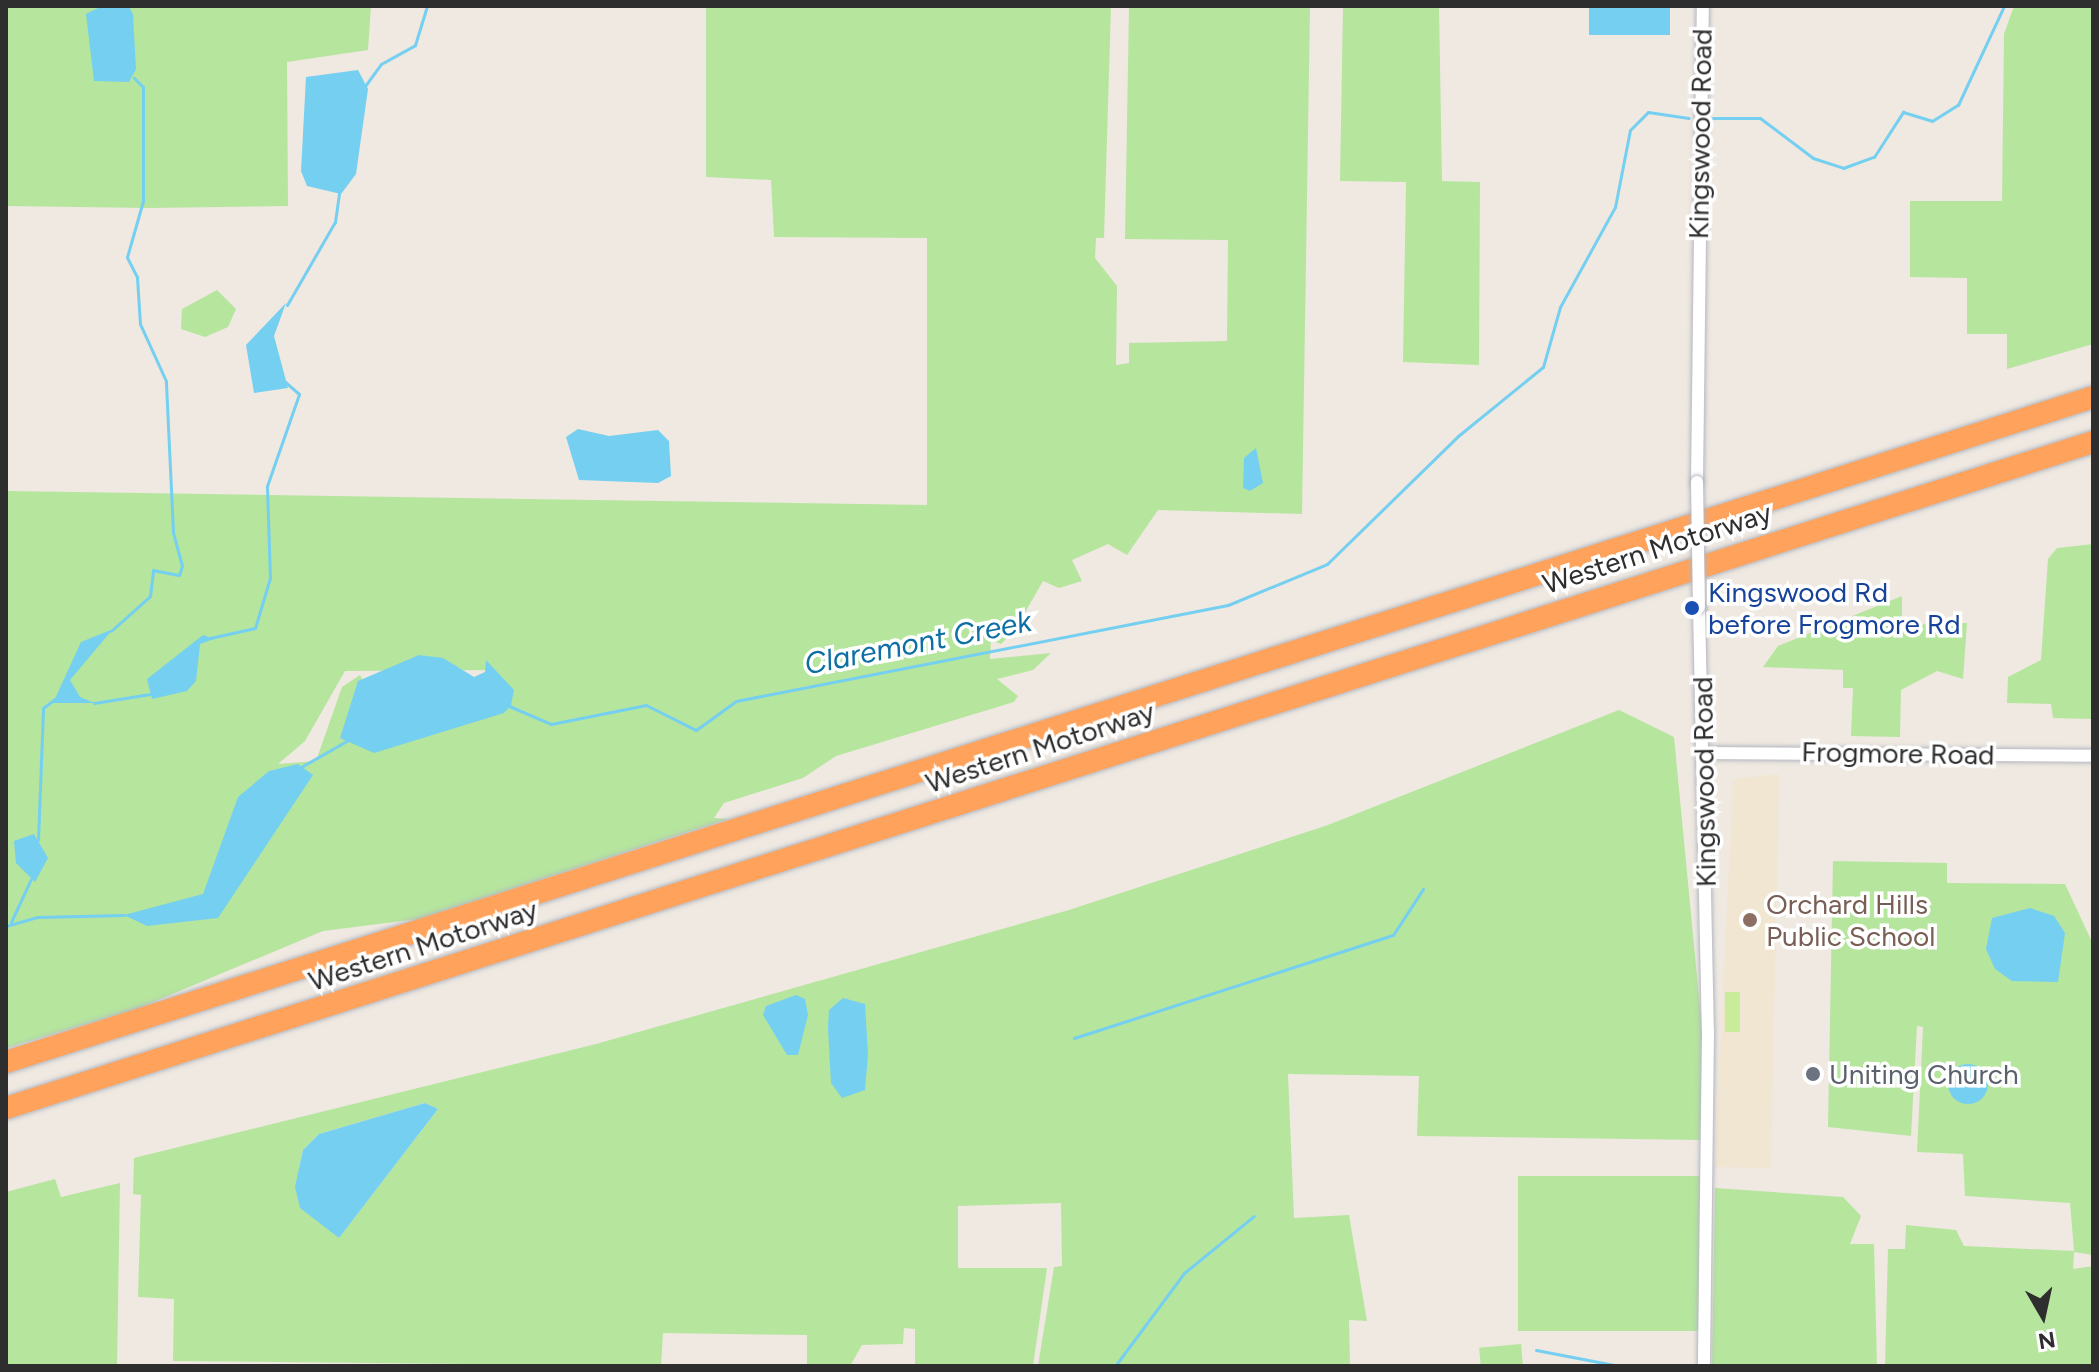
<!DOCTYPE html>
<html>
<head>
<meta charset="utf-8">
<style>
  body { margin:0 }
  #map { position:relative; width:2099px; height:1372px; overflow:hidden; background:#efe9e1; font-family:Figtree,sans-serif }
  div>[style] { position:absolute }
  .education>* { inset:0; background:#f0e6d1 }
  .green>* { inset:0; background:#b6e59e; transform-origin:0 0 }
  .pitch>* { inset:0; background:#c9ec9a; transform-origin:0 0 }
  .water>* { inset:0; background:#75cff0; transform-origin:0 0 }
  .round { border-radius:50% }
  .stream>* { height:3px; margin:-1.5px; padding:0 1.5px; transform-origin:1.5px; border-radius:1.5px; background:#75cff0 }
  .roads { filter:drop-shadow(0 0 2px #b4b7c1) drop-shadow(0 0 2px #b4b7c1) }
  .minor>* { height:12px; margin:-6px; padding:0 6px; transform-origin:6px; border-radius:6px; background:#fff }
  .motorway>* { height:22px; margin:-11px; padding:0 11px; transform-origin:11px; border-radius:11px; background:#ffa35c }
  .bridges { filter:drop-shadow(0 0 2px #b4b7c1) drop-shadow(0 0 2px #b4b7c1) }
  .minor-bridge>* { height:12px; margin:-6px; padding:0 6px; transform-origin:6px; border-radius:6px; background:#fff }
  .dots>* { width:22px; height:22px; translate:-50% -50%; box-sizing:border-box; border:4px solid #fff; border-radius:50% }
  span { translate:-50% -50%; white-space:nowrap; text-align:center; line-height:1.15; -webkit-text-stroke:7px #fff; paint-order:stroke }
  .street-label { font-size:28px; color:#2e2e2e }
  .transit-label { font-size:28px; color:#164399 }
  .left { translate:0 -50%; text-align:left }
  .education-label { font-size:28px; color:#785e54 }
  .worship-label { font-size:28px; color:#5b616d }
  .water-label { font-size:30px; color:#0d6fa3; font-style:italic }
  .frame { position:absolute; inset:0; border:8px solid #2e2e2e; pointer-events:none }
  .north { position:absolute; left:2003px; top:1276px; width:80px; height:80px; -webkit-text-stroke:6px #fff; paint-order:stroke; rotate:171deg; font-size:22px; font-weight:700; line-height:32px; text-align:center; color:#2e2e2e }
  .north::after { content:''; display:block; margin:auto; width:28px; height:36px; background:#2e2e2e; clip-path:polygon(50% 0,100% 100%,50% 72%,0 100%) }
</style>
</head>
<body>
<div id="map">
  <div class="education">
    <div style="clip-path:polygon(1779px 774px,1771px 1168px,1715px 1167px,1733px 779px)"></div>
  </div>
  <div class="green">
    <div style="clip-path:polygon(6px 6px,371px 6px,368px 50px,287px 62px,288px 206px,149px 208px,6px 206px)"></div>
    <div style="clip-path:polygon(evenodd,706px 6px,1111px 6px,1104px 238px,1096px 238px,1095px 258px,1117px 286px,1116px 365px,1129px 363px,1129px 343px,1227px 341px,1228px 240px,1125px 239px,1129px 6px,1310px 6px,1302px 514px,1158px 510px,1127px 555px,1108px 544px,1072px 560px,1082px 581px,1059px 588px,1043px 581px,1015px 630px,1001px 644px,991px 640px,990px 659px,1051px 653px,1033px 670px,997px 679px,1018px 696px,1014px 702px,836px 756px,803px 778px,724px 803px,714px 818px,728px 819px,418px 919px,323px 931px,139px 1008px,6px 1048px,6px 491px,927px 505px,927px 238px,774px 237px,771px 180px,706px 177px,706px 6px,496px 670px,356px 721px,368px 689px,360px 675px,342px 687px,316px 761px,278px 764px,305px 741px,345px 671px,496px 670px)"></div>
    <div style="clip-path:polygon(1343px 6px,1439px 6px,1442px 181px,1480px 182px,1479px 365px,1403px 362px,1406px 182px,1340px 181px)"></div>
    <div style="clip-path:polygon(2014px 6px,2093px 6px,2093px 344px,2007px 369px,2007px 334px,1967px 334px,1967px 278px,1910px 277px,1910px 201px,2002px 201px,2004px 34px)"></div>
    <div style="clip-path:polygon(217px 290px,236px 309px,228px 327px,205px 337px,181px 329px,182px 309px)"></div>
    <div style="clip-path:polygon(2093px 544px,2092px 719px,2053px 718px,2051px 704px,2007px 703px,2008px 677px,2041px 660px,2048px 559px,2057px 548px)"></div>
    <div style="clip-path:polygon(1902px 596px,1902px 625px,1967px 623px,1963px 679px,1937px 671px,1901px 690px,1900px 737px,1851px 736px,1853px 688px,1843px 688px,1843px 670px,1763px 667px,1778px 646px)"></div>
    <div style="clip-path:polygon(evenodd,1619px 710px,1674px 737px,1703px 1039px,1701px 1140px,1417px 1136px,1419px 1076px,1288px 1074px,1294px 1218px,1349px 1215px,1367px 1321px,1349px 1320px,1350px 1366px,1038px 1366px,1054px 1267px,1062px 1266px,1061px 1203px,958px 1206px,958px 1268px,1047px 1268px,1033px 1366px,915px 1366px,915px 1329px,904px 1328px,903px 1344px,862px 1345px,850px 1366px,807px 1366px,807px 1335px,663px 1333px,661px 1366px,173px 1361px,174px 1299px,138px 1297px,141px 1195px,133px 1194px,134px 1158px,596px 1044px,1069px 910px,1328px 825px,1619px 710px,425px 1103px,438px 1109px,339px 1238px,299px 1169px,303px 1150px,319px 1134px,425px 1103px)"></div>
    <div style="clip-path:polygon(1833px 861px,1947px 863px,1947px 883px,2065px 884px,2093px 944px,2093px 1255px,2074px 1252px,2073px 1269px,2093px 1266px,2093px 1366px,1885px 1366px,1888px 1249px,1905px 1249px,1906px 1225px,1956px 1230px,1964px 1246px,2074px 1251px,2070px 1203px,1965px 1196px,1963px 1154px,1917px 1152px,1923px 1027px,1917px 1026px,1911px 1136px,1828px 1127px)"></div>
    <div style="left:1518px;top:1176px;width:182px;height:155px"></div>
    <div style="clip-path:polygon(55px 1179px,61px 1197px,120px 1183px,117px 1366px,6px 1366px,6px 1192px)"></div>
    <div style="clip-path:polygon(1715px 1188px,1843px 1197px,1861px 1216px,1850px 1244px,1874px 1244px,1877px 1366px,1712px 1366px)"></div>
    <div style="left:1521px;top:1344px;width:22px;height:42px;rotate:85deg"></div>
  </div>
  <div class="pitch">
    <div style="left:1725px;top:992px;width:15px;height:40px"></div>
  </div>
  <div class="water">
    <div style="clip-path:polygon(102px 6px,129px 6px,133px 15px,136px 69px,129px 82px,94px 81px,86px 14px)"></div>
    <div style="left:1589px;top:6px;width:81px;height:29px"></div>
    <div style="clip-path:polygon(358px 70px,368px 89px,356px 174px,341px 194px,307px 186px,301px 171px,306px 77px)"></div>
    <div style="clip-path:polygon(286px 303px,274px 336px,288px 388px,254px 393px,246px 345px)"></div>
    <div style="clip-path:polygon(578px 429px,609px 436px,658px 430px,669px 441px,671px 476px,658px 483px,579px 480px,566px 437px)"></div>
    <div style="clip-path:polygon(1256px 448px,1263px 483px,1250px 491px,1243px 488px,1244px 458px)"></div>
    <div style="clip-path:polygon(113px 629px,70px 680px,80px 697px,95px 703px,53px 703px,81px 642px)"></div>
    <div style="clip-path:polygon(203px 635px,214px 639px,200px 644px,196px 681px,187px 691px,152px 699px,147px 679px)"></div>
    <div style="clip-path:polygon(419px 655px,443px 658px,474px 677px,485px 672px,486px 660px,514px 690px,511px 705px,504px 713px,374px 753px,340px 738px,358px 681px)"></div>
    <div style="clip-path:polygon(298px 764px,313px 775px,218px 918px,147px 926px,124px 915px,203px 894px,238px 797px,269px 771px)"></div>
    <div style="clip-path:polygon(34px 834px,48px 858px,35px 882px,16px 863px,14px 841px)"></div>
    <div style="clip-path:polygon(2030px 908px,2054px 916px,2065px 933px,2058px 982px,2012px 981px,1995px 969px,1986px 949px,1992px 918px)"></div>
    <div style="clip-path:polygon(796px 995px,805px 999px,808px 1015px,798px 1055px,787px 1055px,763px 1015px,766px 1006px)"></div>
    <div style="clip-path:polygon(843px 998px,865px 1004px,868px 1054px,865px 1090px,842px 1098px,831px 1083px,828px 1028px,829px 1010px)"></div>
    <div class="round" style="left:1948px;top:1064px;width:40px;height:40px"></div>
    <div style="clip-path:polygon(425px 1103px,438px 1109px,339px 1238px,300px 1208px,295px 1187px,303px 1150px,319px 1134px)"></div>
  </div>
  <div class="stream">
    <div style="left:365px;top:86px;width:27px;rotate:-54deg"></div>
    <div style="left:381px;top:64px;width:39px;rotate:-29deg"></div>
    <div style="left:415px;top:45px;width:41px;rotate:-72.9deg"></div>
    <div style="left:1713px;top:118px;width:47px"></div>
    <div style="left:1760px;top:118px;width:66px;rotate:37deg"></div>
    <div style="left:1813px;top:158px;width:32px;rotate:18deg"></div>
    <div style="left:1843px;top:168px;width:33px;rotate:-20deg"></div>
    <div style="left:1874px;top:157px;width:54px;rotate:-57.2deg"></div>
    <div style="left:1903px;top:112px;width:30px;rotate:17deg"></div>
    <div style="left:1932px;top:121px;width:31px;rotate:-32deg"></div>
    <div style="left:1958px;top:105px;width:109px;rotate:-65.1deg"></div>
    <div style="left:287px;top:305px;width:96px;rotate:-60deg"></div>
    <div style="left:335px;top:222px;width:29px;rotate:-82deg"></div>
    <div style="left:111px;top:631px;width:52px;rotate:-41.9deg"></div>
    <div style="left:150px;top:596px;width:26px;rotate:-83deg"></div>
    <div style="left:153px;top:570px;width:26px;rotate:11deg"></div>
    <div style="left:179px;top:575px;width:9px;rotate:-72deg"></div>
    <div style="left:182px;top:566px;width:35px;rotate:-105deg"></div>
    <div style="left:173px;top:532px;width:151px;rotate:-92.7deg"></div>
    <div style="left:166px;top:381px;width:63px;rotate:-114.5deg"></div>
    <div style="left:140px;top:324px;width:47px;rotate:-93.7deg"></div>
    <div style="left:137px;top:277px;width:22px;rotate:-117deg"></div>
    <div style="left:127px;top:257px;width:58px;rotate:-74.1deg"></div>
    <div style="left:143px;top:201px;width:114px;rotate:-90deg"></div>
    <div style="left:143px;top:87px;width:13px;rotate:-135deg"></div>
    <div style="left:210px;top:638px;width:46px;rotate:-12.5deg"></div>
    <div style="left:255px;top:628px;width:52px;rotate:-73.3deg"></div>
    <div style="left:270px;top:578px;width:92px;rotate:-91.9deg"></div>
    <div style="left:267px;top:486px;width:97px;rotate:-70.8deg"></div>
    <div style="left:299px;top:394px;width:21px;rotate:-139deg"></div>
    <div style="left:94px;top:703px;width:57px;rotate:-9.1deg"></div>
    <div style="left:509px;top:706px;width:46px;rotate:23.2deg"></div>
    <div style="left:551px;top:724px;width:97px;rotate:-11.3deg"></div>
    <div style="left:646px;top:705px;width:56px;rotate:26.6deg"></div>
    <div style="left:696px;top:730px;width:49px;rotate:-35.9deg"></div>
    <div style="left:736px;top:701px;width:501px;rotate:-11.04deg"></div>
    <div style="left:1228px;top:605px;width:107px;rotate:-22.5deg"></div>
    <div style="left:1327px;top:564px;width:183px;rotate:-44.3deg"></div>
    <div style="left:1458px;top:436px;width:109px;rotate:-39.1deg"></div>
    <div style="left:1543px;top:367px;width:62px;rotate:-74.2deg"></div>
    <div style="left:1560px;top:307px;width:114px;rotate:-61.2deg"></div>
    <div style="left:1615px;top:207px;width:78px;rotate:-79deg"></div>
    <div style="left:1630px;top:130px;width:25px;rotate:-45deg"></div>
    <div style="left:1648px;top:112px;width:41px;rotate:8.3deg"></div>
    <div style="left:301px;top:767px;width:56px;rotate:-29.7deg"></div>
    <div style="left:38px;top:840px;width:132px;rotate:-87.8deg"></div>
    <div style="left:43px;top:708px;width:15px;rotate:-37deg"></div>
    <div style="left:11px;top:922px;width:47px;rotate:-65.1deg"></div>
    <div style="left:6px;top:926px;width:32px;rotate:-16deg"></div>
    <div style="left:37px;top:917px;width:87px;rotate:-1.3deg"></div>
    <div style="left:1074px;top:1038px;width:335px;rotate:-17.9deg"></div>
    <div style="left:1393px;top:935px;width:55px;rotate:-56.9deg"></div>
    <div style="left:1536px;top:1350px;width:85px;rotate:10.9deg"></div>
    <div style="left:1115px;top:1366px;width:116px;rotate:-53.4deg"></div>
    <div style="left:1184px;top:1273px;width:90px;rotate:-39.2deg"></div>
  </div>
  <div class="roads">
    <div class="minor">
      <div style="left:1697px;top:482px;width:476px;rotate:-89.3deg"></div>
      <div style="left:1699px;top:607px;width:424px;rotate:88.8deg"></div>
      <div style="left:1708px;top:1031px;width:335px;rotate:90.7deg"></div>
      <div style="left:1703px;top:753px;width:390px;rotate:0.4deg"></div>
    </div>
    <div class="motorway">
      <div style="left:6px;top:1062px;width:2190px;rotate:-17.67deg"></div>
      <div style="left:6px;top:1108px;width:2191px;rotate:-17.7deg"></div>
    </div>
  </div>
  <div class="bridges">
    <div class="minor-bridge">
      <div style="left:1697px;top:482px;width:125px;rotate:89.1deg"></div>
    </div>
  </div>
  <div class="dots">
    <div style="left:1692px;top:608px;background:#1a4fb4"></div>
    <div style="left:1750px;top:920px;background:#8d6e63"></div>
    <div style="left:1813px;top:1074px;background:#6b7280"></div>
  </div>
  <div class="street-label">
    <span style="left:1700px;top:134px;rotate:-89deg">Kingswood Road</span>
    <span style="left:1657px;top:548px;rotate:-18deg">Western Motorway</span>
    <span style="left:1040px;top:747px;rotate:-18deg">Western Motorway</span>
    <span style="left:1898px;top:753px;rotate:1deg">Frogmore Road</span>
    <span style="left:1704px;top:782px;rotate:-91deg">Kingswood Road</span>
    <span style="left:423px;top:945px;rotate:-18deg">Western Motorway</span>
  </div>
  <div class="transit-label">
    <span class="left" style="left:1708px;top:608px">Kingswood Rd<br>before Frogmore Rd</span>
  </div>
  <div class="education-label">
    <span class="left" style="left:1766px;top:920px">Orchard Hills<br>Public School</span>
  </div>
  <div class="worship-label">
    <span class="left" style="left:1829px;top:1074px">Uniting Church</span>
  </div>
  <div class="water-label">
    <span style="left:918px;top:643px;rotate:-11deg">Claremont Creek</span>
  </div>
  <div class="frame"></div>
  <div class="north">N</div>
</div>
</body>
</html>
